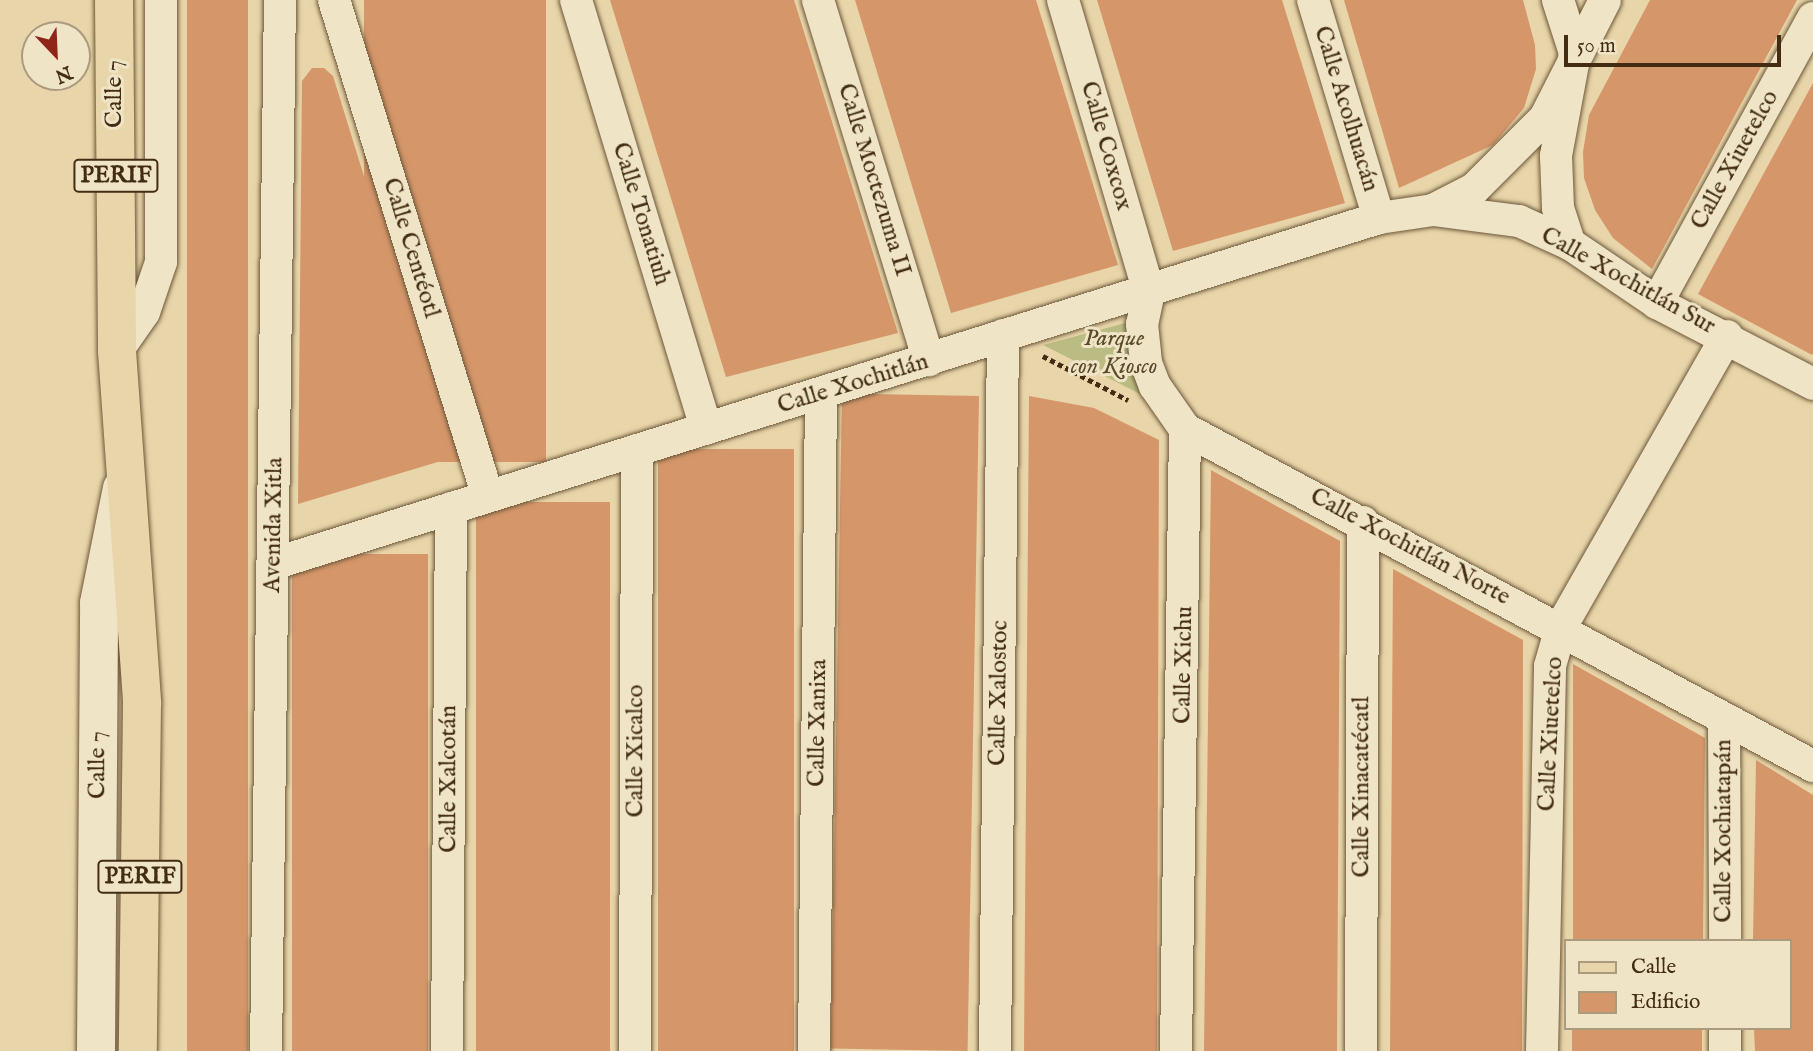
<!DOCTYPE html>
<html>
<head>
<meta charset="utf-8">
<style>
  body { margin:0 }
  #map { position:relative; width:1813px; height:1051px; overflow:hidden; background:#e8d5a9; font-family:"IM FELL English",serif }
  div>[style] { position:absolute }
  .green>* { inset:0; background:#bbbc84 }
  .building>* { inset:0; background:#d5966a; transform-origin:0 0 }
  .path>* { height:4.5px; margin-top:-2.25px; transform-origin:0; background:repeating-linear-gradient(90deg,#422d14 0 5px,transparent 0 8.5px) }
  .roads { filter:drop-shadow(0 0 2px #6c5739) drop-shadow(0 0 2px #6c5739) }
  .street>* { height:32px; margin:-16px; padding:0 16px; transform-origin:16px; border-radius:16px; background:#f0e4c7 }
  .secondary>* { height:38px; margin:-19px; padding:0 19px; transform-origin:19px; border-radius:19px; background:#f0e4c7 }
  .primary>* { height:38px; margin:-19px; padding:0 19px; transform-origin:19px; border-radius:19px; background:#e8d5a9 }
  span { translate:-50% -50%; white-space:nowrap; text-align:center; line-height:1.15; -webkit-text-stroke:6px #f0e4c7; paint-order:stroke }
  .shield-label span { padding:2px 5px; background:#f0e4c7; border:2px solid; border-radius:5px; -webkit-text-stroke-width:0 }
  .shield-label { font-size:23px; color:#422d14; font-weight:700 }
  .street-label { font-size:24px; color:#422d14 }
  .park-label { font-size:24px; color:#5a4a2a; font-style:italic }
  .legend { position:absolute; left:1564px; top:939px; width:228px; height:91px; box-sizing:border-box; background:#f0e4c7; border:2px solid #aa9b7f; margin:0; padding:9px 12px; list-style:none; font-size:21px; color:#422d14 }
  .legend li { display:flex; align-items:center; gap:14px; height:35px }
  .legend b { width:35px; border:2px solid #aa9b7f }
  .north { position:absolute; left:21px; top:21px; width:70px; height:70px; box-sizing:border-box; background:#f0e4c7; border:2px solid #aa9b7f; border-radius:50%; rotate:157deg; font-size:19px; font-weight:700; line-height:28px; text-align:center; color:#422d14 }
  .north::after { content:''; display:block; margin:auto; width:24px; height:32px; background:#8f2418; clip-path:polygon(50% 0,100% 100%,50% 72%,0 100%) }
  .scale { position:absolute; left:1564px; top:35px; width:217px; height:32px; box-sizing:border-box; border:4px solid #422d14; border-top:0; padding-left:9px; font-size:21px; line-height:24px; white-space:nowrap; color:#422d14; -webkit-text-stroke:5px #f0e4c7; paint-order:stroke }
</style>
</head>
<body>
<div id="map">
  <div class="green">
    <div style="clip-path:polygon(1133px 321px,1146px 397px,1043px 345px)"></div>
  </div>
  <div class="building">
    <div style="left:187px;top:0;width:61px;height:1051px"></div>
    <div style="left:364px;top:0;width:182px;height:462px"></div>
    <div style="clip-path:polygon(610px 0,794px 0,898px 333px,726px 377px)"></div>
    <div style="clip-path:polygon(855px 0,1036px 0,1118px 265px,951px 313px)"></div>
    <div style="clip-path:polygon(1097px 0,1282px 0,1345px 203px,1173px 251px)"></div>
    <div style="clip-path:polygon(1344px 0,1523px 0,1535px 45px,1536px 69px,1524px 108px,1493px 145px,1399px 188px)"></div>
    <div style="clip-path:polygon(1650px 0,1797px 0,1652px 269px,1613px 238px,1595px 210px,1584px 178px,1583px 152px,1589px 115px)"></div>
    <div style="clip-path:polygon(312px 68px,324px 68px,333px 76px,451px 458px,298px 504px,302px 81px)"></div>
    <div style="clip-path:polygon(1813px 83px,1813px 353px,1812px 355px,1698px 294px)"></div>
    <div style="left:979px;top:396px;width:655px;height:137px;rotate:91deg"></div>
    <div style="clip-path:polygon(1029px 396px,1094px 408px,1159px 440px,1157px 1051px,1024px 1051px)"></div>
    <div style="left:794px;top:449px;width:602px;height:136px;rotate:90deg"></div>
    <div style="clip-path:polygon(1211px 470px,1340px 541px,1337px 1051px,1204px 1051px)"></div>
    <div style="left:610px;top:502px;width:549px;height:134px;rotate:90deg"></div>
    <div style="left:428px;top:554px;width:497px;height:136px;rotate:90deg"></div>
    <div style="clip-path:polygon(1393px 569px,1523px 640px,1522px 1051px,1390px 1051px)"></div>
    <div style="clip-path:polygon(1573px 664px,1705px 738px,1703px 941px,1573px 941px)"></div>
    <div style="clip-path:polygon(1756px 760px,1813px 795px,1813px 1051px,1755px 1051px,1754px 1028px,1790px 1028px,1790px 941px,1753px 941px)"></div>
    <div style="left:1572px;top:1028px;width:130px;height:23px"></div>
  </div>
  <div class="path">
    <div style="left:1043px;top:356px;width:96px;rotate:27.4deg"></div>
  </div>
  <div class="roads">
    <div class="street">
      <div style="left:334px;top:0;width:520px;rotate:72.78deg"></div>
      <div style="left:576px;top:0;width:448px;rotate:73.1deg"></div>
      <div style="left:818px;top:0;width:377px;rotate:72.9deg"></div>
      <div style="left:1063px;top:0;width:304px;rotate:73.6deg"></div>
      <div style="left:1149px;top:292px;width:33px;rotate:102deg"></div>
      <div style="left:1142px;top:324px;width:39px;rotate:84deg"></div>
      <div style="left:1146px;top:363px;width:25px;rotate:69deg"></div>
      <div style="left:1155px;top:386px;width:52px;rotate:55.1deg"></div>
      <div style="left:1185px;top:429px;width:622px;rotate:90.83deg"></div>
      <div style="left:1313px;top:0;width:228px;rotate:73.2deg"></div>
      <div style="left:1558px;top:0;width:56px;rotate:72.2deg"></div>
      <div style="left:1575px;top:53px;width:105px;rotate:100.5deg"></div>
      <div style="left:1556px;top:156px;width:52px;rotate:87.8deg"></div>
      <div style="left:1558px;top:208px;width:38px;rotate:72deg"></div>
      <div style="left:1433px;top:210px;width:46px;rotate:-27.1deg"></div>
      <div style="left:1474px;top:189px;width:100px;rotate:-45deg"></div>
      <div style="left:1545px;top:118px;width:132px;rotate:-63deg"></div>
      <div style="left:1657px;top:303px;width:325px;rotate:-61.3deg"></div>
      <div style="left:117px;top:351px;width:47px;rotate:-55.3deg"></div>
      <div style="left:144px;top:312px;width:53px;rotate:-71.2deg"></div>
      <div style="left:161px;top:262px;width:262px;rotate:-90deg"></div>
      <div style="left:1185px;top:429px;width:713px;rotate:28.22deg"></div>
      <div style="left:273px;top:564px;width:1159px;rotate:-17.37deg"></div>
      <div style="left:1379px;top:218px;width:55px;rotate:-8.4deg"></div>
      <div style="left:1433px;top:210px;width:87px;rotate:7.3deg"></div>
      <div style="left:1519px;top:221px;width:56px;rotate:24.3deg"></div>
      <div style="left:1570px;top:244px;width:105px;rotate:34.1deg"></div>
      <div style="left:1657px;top:303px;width:176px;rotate:27.4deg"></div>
      <div style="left:1724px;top:721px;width:220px;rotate:89.7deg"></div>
      <div style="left:1725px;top:1028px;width:23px;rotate:90deg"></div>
      <div style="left:266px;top:1051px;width:1051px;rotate:-89.24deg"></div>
      <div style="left:447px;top:1051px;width:543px;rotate:-89.58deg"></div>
      <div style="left:635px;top:1051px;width:601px;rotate:-89.81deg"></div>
      <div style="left:814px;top:1051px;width:656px;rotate:-89.39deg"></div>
      <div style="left:995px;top:1051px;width:716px;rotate:-89.36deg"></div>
      <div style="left:1361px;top:1051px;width:529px;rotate:-89.78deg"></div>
      <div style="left:1542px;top:1051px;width:385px;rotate:-88.8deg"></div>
      <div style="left:1550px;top:666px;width:41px;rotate:-74.2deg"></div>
      <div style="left:1561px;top:627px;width:335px;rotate:-60.3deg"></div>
    </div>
    <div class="secondary">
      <div style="left:96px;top:1051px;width:448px;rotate:-89.6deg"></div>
      <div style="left:99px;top:603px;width:117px;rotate:-78.7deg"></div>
    </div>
    <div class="primary">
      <div style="left:114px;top:0;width:351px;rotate:89.5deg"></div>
      <div style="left:117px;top:351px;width:354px;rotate:85.9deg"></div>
      <div style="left:142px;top:704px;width:347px;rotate:90.7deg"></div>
    </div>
  </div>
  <div class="shield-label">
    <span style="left:116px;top:176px">PERIF</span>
    <span style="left:140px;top:877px">PERIF</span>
  </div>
  <div class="street-label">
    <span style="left:115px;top:94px;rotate:-90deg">Calle 7</span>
    <span style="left:1346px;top:109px;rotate:73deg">Calle Acolhuacán</span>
    <span style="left:1106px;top:146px;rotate:74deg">Calle Coxcox</span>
    <span style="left:1735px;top:160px;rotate:-61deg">Calle Xiuetelco</span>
    <span style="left:874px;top:180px;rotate:73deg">Calle Moctezuma II</span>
    <span style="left:641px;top:214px;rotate:73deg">Calle Tonatiuh</span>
    <span style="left:411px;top:248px;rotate:73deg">Calle Centéotl</span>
    <span style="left:1628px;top:281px;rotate:29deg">Calle Xochitlán Sur</span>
    <span style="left:853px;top:384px;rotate:-17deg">Calle Xochitlán</span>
    <span style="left:274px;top:525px;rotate:-89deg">Avenida Xitla</span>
    <span style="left:1410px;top:547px;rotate:28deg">Calle Xochitlán Norte</span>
    <span style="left:1184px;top:665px;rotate:-89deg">Calle Xichu</span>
    <span style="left:999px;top:693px;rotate:-89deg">Calle Xalostoc</span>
    <span style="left:818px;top:723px;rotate:-89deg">Calle Xanixa</span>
    <span style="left:1551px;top:734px;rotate:-87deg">Calle Xiuetelco</span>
    <span style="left:636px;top:751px;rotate:-90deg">Calle Xicalco</span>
    <span style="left:98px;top:765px;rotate:-90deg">Calle 7</span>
    <span style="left:449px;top:779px;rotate:-90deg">Calle Xalcotán</span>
    <span style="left:1362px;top:787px;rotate:-90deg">Calle Xinacatécatl</span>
    <span style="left:1724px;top:831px;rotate:-90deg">Calle Xochiatapán</span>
  </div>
  <div class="park-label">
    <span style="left:1114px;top:353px">Parque<br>con Kiosco</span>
  </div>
  <ul class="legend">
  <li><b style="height:9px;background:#e8d5a9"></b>Calle</li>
  <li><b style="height:19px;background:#d5966a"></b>Edificio</li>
  </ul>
  <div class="north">N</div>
  <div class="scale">50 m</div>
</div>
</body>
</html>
